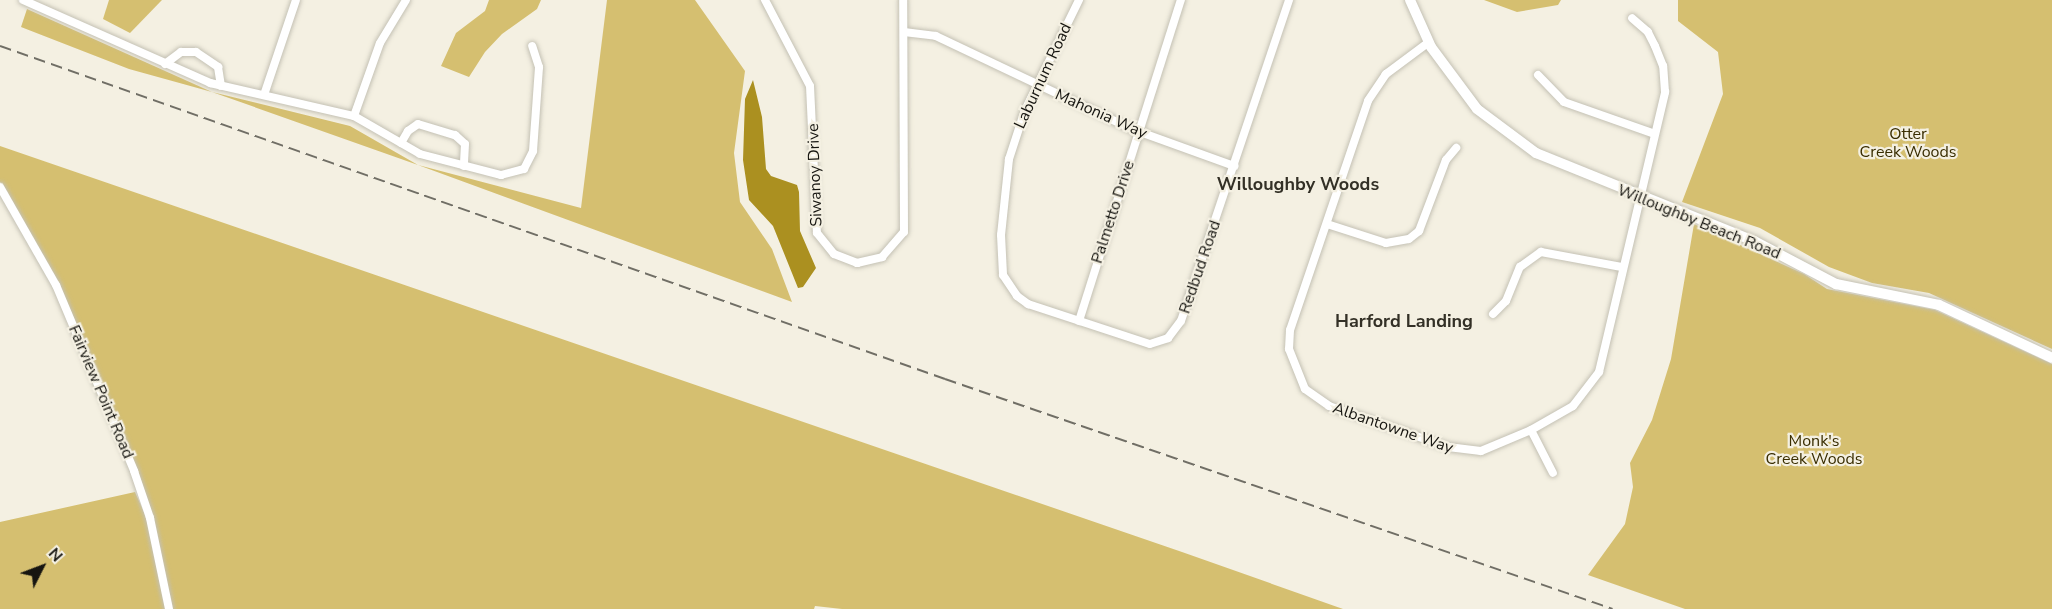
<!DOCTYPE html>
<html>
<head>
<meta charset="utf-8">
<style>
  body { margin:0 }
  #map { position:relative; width:2052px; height:609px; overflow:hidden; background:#f4f0e2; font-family:"Nunito Sans",sans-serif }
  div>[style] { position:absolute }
  .green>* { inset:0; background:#d5bf70 }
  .water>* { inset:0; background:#ab9020 }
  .roads { filter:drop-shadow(0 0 2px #c4c1b4) drop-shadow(0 0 2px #c4c1b4) }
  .street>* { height:8px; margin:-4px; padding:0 4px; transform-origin:4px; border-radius:4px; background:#fff }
  .secondary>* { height:10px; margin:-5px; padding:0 5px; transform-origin:5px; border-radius:5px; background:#fff }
  .rail>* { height:2px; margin-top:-1px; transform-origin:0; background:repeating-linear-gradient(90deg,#706e65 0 12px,transparent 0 18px) }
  span { translate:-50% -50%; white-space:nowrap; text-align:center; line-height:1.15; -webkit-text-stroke:4.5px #f4f0e2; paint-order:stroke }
  .street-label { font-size:16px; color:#161510 }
  .park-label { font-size:16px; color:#392d00 }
  .neighbourhood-label { font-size:18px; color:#333026; font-weight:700 }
  .north { position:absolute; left:12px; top:537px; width:60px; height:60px; -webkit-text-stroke:4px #f4f0e2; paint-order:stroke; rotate:48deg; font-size:16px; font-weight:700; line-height:24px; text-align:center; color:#161510 }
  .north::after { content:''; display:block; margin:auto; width:21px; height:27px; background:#161510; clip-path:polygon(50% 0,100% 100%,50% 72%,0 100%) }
</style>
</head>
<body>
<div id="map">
  <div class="green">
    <div style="clip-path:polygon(109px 0,162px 0,130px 33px,103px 19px)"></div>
    <div style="clip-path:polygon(489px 0,541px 0,537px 9px,502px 34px,485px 52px,469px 77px,441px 66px,456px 33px,485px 11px)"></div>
    <div style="clip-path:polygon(607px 0,695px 0,745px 71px,734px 153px,740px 202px,772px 249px,792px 302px,418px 165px,212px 92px,129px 69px,21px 27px,27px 9px,212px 92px,350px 126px,418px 165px,581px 208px)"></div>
    <div style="clip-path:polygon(1484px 0,1561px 0,1558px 5px,1517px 12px)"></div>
    <div style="clip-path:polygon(1678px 0,2052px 0,2052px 349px,1929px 293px,1872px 283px,1829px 267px,1760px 228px,1682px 202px,1723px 94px,1718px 52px,1678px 21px)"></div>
    <div style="clip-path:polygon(0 146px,1182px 552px,1343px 609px,842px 609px,815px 606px,814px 609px,0 609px,0 522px,135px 492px,151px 528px,134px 471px,31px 235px,0 187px)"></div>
    <div style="clip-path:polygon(1694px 224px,1804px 274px,1827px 289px,1935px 310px,2052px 364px,2052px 609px,1685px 609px,1588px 575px,1625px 524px,1633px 487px,1630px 463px,1652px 420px,1671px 359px)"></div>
  </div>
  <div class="water">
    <div style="clip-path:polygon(753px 80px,762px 117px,766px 169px,771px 176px,797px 185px,799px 192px,800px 231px,816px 268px,803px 287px,798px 288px,773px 226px,749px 200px,743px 160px,745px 99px)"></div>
  </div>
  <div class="roads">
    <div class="street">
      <div style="left:23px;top:0;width:205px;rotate:23.9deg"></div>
      <div style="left:210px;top:83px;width:148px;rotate:12.9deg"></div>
      <div style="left:354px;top:116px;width:76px;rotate:29.9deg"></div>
      <div style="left:420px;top:154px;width:84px;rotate:14.5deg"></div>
      <div style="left:501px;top:175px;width:24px;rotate:-15deg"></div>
      <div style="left:524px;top:169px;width:20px;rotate:-63deg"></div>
      <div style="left:533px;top:151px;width:84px;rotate:-85.9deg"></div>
      <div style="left:539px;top:67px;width:22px;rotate:-108deg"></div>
      <div style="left:765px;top:0;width:97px;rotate:62.4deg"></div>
      <div style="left:810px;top:86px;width:147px;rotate:87.3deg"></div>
      <div style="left:817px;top:233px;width:27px;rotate:51deg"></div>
      <div style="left:834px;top:254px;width:25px;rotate:21deg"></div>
      <div style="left:857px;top:263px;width:26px;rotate:-13deg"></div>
      <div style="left:882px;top:257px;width:33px;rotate:-49deg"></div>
      <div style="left:904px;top:232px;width:232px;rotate:-90.2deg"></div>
      <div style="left:1079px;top:0;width:123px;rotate:116.1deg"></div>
      <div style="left:1025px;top:110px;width:52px;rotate:108.1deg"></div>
      <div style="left:1009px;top:159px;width:76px;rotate:96deg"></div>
      <div style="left:1001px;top:235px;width:40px;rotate:87.1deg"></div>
      <div style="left:1003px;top:275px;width:25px;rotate:56deg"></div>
      <div style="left:1017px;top:296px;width:14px;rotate:36deg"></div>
      <div style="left:1028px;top:304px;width:128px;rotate:18.2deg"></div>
      <div style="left:1150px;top:344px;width:19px;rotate:-18deg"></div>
      <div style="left:1168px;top:338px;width:21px;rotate:-53deg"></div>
      <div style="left:1181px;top:321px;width:339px;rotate:-71.4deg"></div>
      <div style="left:904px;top:32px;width:32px;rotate:7deg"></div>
      <div style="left:936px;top:36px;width:217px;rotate:25.4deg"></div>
      <div style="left:1132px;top:129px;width:109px;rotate:19.9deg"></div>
      <div style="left:1429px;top:42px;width:54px;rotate:143.3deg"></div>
      <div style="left:1386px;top:74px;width:32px;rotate:124deg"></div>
      <div style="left:1368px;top:101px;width:242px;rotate:108.8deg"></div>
      <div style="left:1290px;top:330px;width:19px;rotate:93deg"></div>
      <div style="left:1289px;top:349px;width:43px;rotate:68.2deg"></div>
      <div style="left:1305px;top:389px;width:29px;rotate:35deg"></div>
      <div style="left:1329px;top:406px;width:126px;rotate:19deg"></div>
      <div style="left:1448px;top:447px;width:33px;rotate:7deg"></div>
      <div style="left:1481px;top:451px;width:54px;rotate:-22.8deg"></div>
      <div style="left:1531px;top:430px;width:48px;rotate:-29.7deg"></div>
      <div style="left:1573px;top:406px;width:43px;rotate:-52.6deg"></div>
      <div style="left:1599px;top:372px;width:288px;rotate:-76.7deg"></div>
      <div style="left:1665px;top:92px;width:26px;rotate:-94deg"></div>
      <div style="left:1663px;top:66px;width:22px;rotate:-112deg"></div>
      <div style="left:1655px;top:46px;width:16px;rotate:-117deg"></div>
      <div style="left:1648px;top:32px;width:21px;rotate:-139deg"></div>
      <div style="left:165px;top:64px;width:20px;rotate:-37deg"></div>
      <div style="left:181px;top:52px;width:15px"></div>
      <div style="left:196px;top:52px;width:27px;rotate:34deg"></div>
      <div style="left:218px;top:67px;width:19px;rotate:81deg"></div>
      <div style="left:1538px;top:75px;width:37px;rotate:46deg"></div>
      <div style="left:1564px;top:102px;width:96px;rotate:19.4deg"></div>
      <div style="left:264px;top:95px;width:100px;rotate:-71.4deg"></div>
      <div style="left:354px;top:116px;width:77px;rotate:-70.4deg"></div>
      <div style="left:380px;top:43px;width:50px;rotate:-58.8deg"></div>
      <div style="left:401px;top:143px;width:14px;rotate:-60deg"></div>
      <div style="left:408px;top:131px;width:12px;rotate:-35deg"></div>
      <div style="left:418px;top:124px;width:39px;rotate:17deg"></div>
      <div style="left:455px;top:135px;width:13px;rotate:42deg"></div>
      <div style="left:465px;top:144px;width:22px;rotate:93deg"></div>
      <div style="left:0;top:187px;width:113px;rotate:60.3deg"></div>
      <div style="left:56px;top:285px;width:202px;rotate:67.2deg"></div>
      <div style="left:134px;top:471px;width:50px;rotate:71.2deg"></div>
      <div style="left:150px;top:518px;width:93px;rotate:78.2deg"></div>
      <div style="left:1327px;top:224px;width:62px;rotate:17.9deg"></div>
      <div style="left:1386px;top:243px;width:23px;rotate:-10deg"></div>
      <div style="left:1409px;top:239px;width:13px;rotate:-39deg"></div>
      <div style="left:1419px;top:231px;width:76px;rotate:-69.2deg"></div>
      <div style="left:1446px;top:160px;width:16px;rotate:-50deg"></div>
      <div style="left:1493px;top:314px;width:18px;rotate:-45deg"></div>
      <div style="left:1506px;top:301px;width:37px;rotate:-68deg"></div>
      <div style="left:1520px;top:267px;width:26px;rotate:-36deg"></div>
      <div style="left:1541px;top:252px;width:82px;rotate:10.5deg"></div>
      <div style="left:1079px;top:321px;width:337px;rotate:-72.4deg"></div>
      <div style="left:1531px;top:430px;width:48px;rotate:62.9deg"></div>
    </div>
    <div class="secondary">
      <div style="left:1410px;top:0;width:51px;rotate:65.9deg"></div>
      <div style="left:1431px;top:47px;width:77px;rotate:53.4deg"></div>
      <div style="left:1477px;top:109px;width:74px;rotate:36.7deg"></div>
      <div style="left:1536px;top:153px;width:235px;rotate:22deg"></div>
      <div style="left:1754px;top:241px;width:93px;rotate:27.7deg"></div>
      <div style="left:1836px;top:284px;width:105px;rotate:11.5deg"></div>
      <div style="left:1939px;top:305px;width:125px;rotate:25.1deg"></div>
    </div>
  </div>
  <div class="rail">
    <div style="left:0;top:46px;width:1002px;rotate:19.41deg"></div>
    <div style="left:945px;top:379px;width:706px;rotate:19deg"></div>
  </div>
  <div class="street-label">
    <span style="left:1043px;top:76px;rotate:-65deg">Laburnum Road</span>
    <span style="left:1101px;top:114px;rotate:24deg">Mahonia Way</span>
    <span style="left:815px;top:175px;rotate:-92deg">Siwanoy Drive</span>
    <span style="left:1113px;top:212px;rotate:-72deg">Palmetto Drive</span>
    <span style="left:1699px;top:222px;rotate:22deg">Willoughby Beach Road</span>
    <span style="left:1200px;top:267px;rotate:-71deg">Redbud Road</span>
    <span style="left:101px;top:392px;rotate:67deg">Fairview Point Road</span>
    <span style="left:1393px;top:428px;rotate:19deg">Albantowne Way</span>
  </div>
  <div class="park-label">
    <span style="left:1908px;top:143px">Otter<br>Creek Woods</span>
    <span style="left:1814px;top:450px">Monk's<br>Creek Woods</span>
  </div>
  <div class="neighbourhood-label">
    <span style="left:1298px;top:184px">Willoughby Woods</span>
    <span style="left:1404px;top:321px">Harford Landing</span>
  </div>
  <div class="north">N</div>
</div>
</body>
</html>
